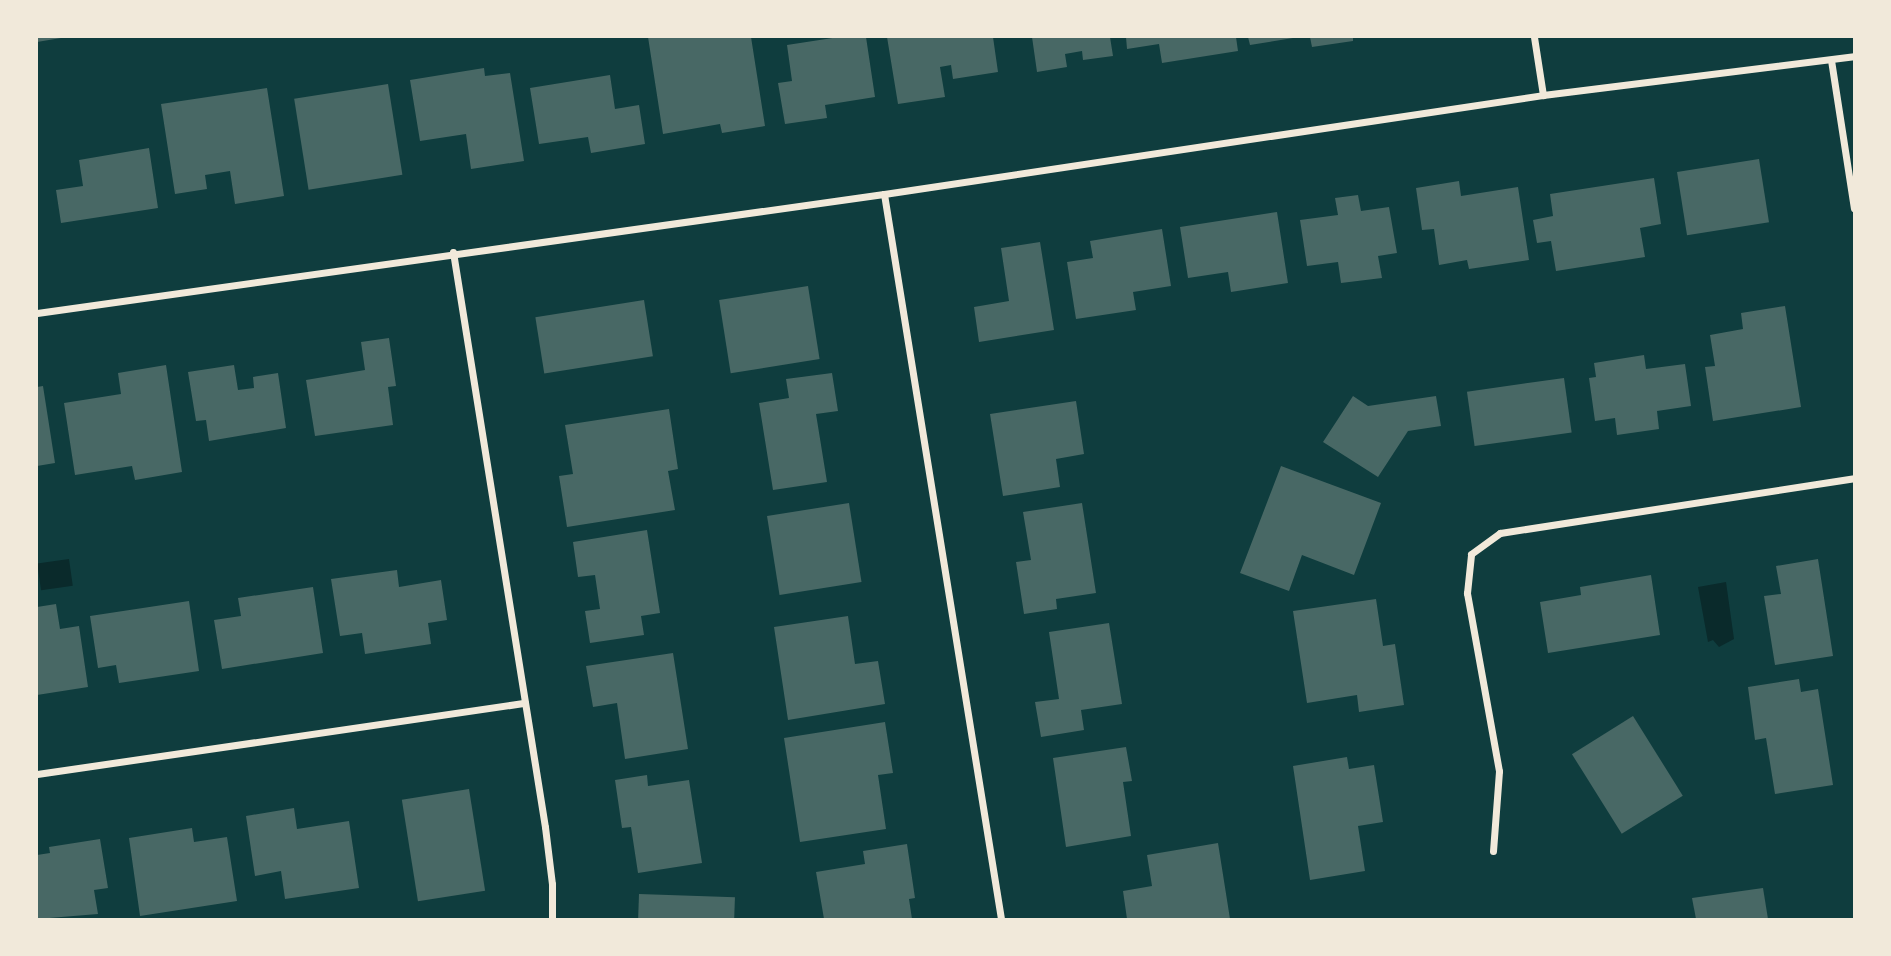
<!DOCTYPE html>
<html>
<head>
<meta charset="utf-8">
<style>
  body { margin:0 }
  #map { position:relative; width:1891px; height:956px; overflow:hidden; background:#0f3d3e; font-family:"Fira Sans",sans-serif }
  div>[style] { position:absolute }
  .water>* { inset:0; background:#0a2a2b; transform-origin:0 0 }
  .building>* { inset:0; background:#486865; transform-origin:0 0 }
  .minor>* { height:7px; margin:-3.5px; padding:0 3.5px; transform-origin:3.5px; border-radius:3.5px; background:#f1e9da }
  span { translate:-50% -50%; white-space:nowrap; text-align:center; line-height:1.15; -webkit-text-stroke:7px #f1e9da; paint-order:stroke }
  .frame { position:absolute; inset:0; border:38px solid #f1e9da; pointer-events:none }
</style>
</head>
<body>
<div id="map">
  <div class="water">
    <div style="left:69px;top:559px;width:27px;height:32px;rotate:82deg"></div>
    <div style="clip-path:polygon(1726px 582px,1734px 639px,1719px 647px,1713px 640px,1708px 642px,1698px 587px)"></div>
  </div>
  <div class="building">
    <div style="clip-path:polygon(37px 37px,61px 37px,61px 38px,37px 42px)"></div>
    <div style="clip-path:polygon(648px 37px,751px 37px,765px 126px,722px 133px,720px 124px,663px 134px)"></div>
    <div style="clip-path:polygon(839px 37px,866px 37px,875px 97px,825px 105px,827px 118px,785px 124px,778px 83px,792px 81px,787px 45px)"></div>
    <div style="clip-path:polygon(887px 37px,993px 37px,998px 72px,953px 79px,951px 65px,940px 67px,945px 97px,898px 104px)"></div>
    <div style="clip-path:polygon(1032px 37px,1110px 37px,1113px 56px,1083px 60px,1082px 51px,1065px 54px,1067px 67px,1037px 72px)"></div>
    <div style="clip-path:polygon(1126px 37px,1236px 37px,1238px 51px,1162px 63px,1159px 44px,1127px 49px)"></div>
    <div style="clip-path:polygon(1248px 37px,1293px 37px,1293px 38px,1250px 45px)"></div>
    <div style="clip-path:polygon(1310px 37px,1353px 37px,1353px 41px,1312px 47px)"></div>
    <div style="clip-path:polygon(484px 68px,485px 76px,510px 73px,524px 161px,471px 169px,466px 134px,420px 141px,410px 80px)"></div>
    <div style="clip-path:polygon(610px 75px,615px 109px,639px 105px,645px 144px,591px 153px,588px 137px,539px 144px,530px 88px)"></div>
    <div style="left:388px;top:84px;width:92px;height:95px;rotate:81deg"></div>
    <div style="clip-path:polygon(267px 88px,284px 196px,235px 204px,230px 171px,205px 175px,207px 189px,175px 194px,161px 104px)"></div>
    <div style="clip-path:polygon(149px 148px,158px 208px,61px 223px,56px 190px,83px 186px,79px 160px)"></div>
    <div style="left:1759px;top:159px;width:64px;height:83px;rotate:81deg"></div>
    <div style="clip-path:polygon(1654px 178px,1661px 224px,1640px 228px,1645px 257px,1556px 271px,1551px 241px,1537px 243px,1533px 220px,1553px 216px,1550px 194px)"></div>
    <div style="clip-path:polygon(1459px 181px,1461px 196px,1518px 187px,1529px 260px,1469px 269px,1467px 260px,1439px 265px,1434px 229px,1422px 230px,1416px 188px)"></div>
    <div style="clip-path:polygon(1358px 195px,1361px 211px,1389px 207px,1397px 253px,1378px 256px,1382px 278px,1341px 283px,1338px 262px,1307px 266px,1300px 220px,1338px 215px,1335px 198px)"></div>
    <div style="clip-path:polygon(1277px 212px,1288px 283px,1231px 292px,1228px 272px,1188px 278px,1180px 227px)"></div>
    <div style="clip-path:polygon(1162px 229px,1171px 286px,1133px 292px,1136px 310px,1076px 319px,1067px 262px,1093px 258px,1090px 241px)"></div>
    <div style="clip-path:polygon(1040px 242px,1054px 330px,979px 342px,974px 307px,1009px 301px,1001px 248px)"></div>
    <div style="left:808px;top:286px;width:74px;height:90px;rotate:81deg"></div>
    <div style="left:644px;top:300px;width:57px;height:110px;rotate:81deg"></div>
    <div style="clip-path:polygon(1785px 306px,1801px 407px,1713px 421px,1705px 367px,1715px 366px,1710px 335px,1743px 329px,1741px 313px)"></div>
    <div style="clip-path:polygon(389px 338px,396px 386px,388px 387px,393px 425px,315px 436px,306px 380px,365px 370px,361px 342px)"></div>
    <div style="clip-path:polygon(1644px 355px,1646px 369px,1685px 364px,1691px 406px,1657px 411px,1659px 429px,1617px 435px,1615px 418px,1595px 421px,1589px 378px,1596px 377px,1594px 363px)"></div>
    <div style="clip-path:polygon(166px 365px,182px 472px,135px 480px,132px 466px,75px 475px,64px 403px,121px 394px,118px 373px)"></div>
    <div style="clip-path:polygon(234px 365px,238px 390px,254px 388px,253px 377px,278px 373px,286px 428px,209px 441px,206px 420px,196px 421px,188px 372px)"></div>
    <div style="clip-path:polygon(832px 373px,838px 411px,816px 414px,827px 482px,773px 490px,759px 403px,789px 398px,786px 379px)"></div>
    <div style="left:1564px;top:378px;width:55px;height:98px;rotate:82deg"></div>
    <div style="clip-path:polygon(43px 386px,55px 463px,37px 466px,37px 387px)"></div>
    <div style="clip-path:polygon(1353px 396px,1368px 406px,1436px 396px,1441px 426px,1408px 431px,1378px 477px,1323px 442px)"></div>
    <div style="clip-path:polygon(1076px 401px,1084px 454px,1056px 459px,1060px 487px,1003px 496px,990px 414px)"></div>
    <div style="clip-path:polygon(669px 409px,678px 469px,668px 471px,675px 510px,567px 527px,559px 476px,573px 474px,565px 425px)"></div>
    <div style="clip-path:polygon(1281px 466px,1381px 503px,1354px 575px,1302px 555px,1289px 591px,1240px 573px)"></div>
    <div style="left:849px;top:503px;width:80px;height:83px;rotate:81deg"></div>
    <div style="clip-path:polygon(1082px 503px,1096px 593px,1056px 599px,1057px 609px,1024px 614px,1016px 562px,1031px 560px,1023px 512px)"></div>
    <div style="clip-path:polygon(647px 530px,660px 613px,641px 616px,644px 635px,590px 643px,585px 611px,600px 609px,595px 575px,578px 577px,573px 542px)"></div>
    <div style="clip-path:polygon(1818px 559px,1833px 656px,1775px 665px,1764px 596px,1781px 594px,1776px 566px)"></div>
    <div style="clip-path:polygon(397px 570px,399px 587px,441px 580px,447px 620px,428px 623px,431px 644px,365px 654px,362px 633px,340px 636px,331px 579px)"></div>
    <div style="clip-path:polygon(1651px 575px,1660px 635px,1548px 653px,1540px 602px,1581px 595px,1580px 587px)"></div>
    <div style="clip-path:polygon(313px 587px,323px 653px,222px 669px,214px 620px,241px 616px,238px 598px)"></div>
    <div style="clip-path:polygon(1376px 599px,1383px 646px,1395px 644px,1404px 705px,1359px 712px,1357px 695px,1307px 703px,1293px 611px)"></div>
    <div style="clip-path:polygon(189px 601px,199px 671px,119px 683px,116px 665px,98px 668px,90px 616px)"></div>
    <div style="clip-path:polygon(56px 604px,60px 629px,79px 626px,88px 687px,37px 695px,37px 607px)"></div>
    <div style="clip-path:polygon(848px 616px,855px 664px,878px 661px,885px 704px,788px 720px,774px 627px)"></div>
    <div style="clip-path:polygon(1109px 623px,1122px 704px,1081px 710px,1084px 730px,1041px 737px,1035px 702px,1059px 699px,1049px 632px)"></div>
    <div style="clip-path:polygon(673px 653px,688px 749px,625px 759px,617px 703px,593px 707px,586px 666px)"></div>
    <div style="clip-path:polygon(1799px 679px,1801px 692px,1818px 689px,1833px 785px,1775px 794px,1766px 738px,1755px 740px,1748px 687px)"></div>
    <div style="left:1633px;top:716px;width:94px;height:72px;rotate:58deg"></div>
    <div style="clip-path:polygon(885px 722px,893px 773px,878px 775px,886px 829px,800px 842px,784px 738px)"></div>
    <div style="clip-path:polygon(1126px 747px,1132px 781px,1123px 782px,1131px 836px,1066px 847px,1053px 758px)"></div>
    <div style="clip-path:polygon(1347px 757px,1349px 769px,1374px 765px,1383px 822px,1358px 826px,1365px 871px,1310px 880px,1293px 766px)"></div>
    <div style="clip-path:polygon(647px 775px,648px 786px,689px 780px,702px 863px,638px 873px,631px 827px,622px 828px,615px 780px)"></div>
    <div style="left:469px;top:789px;width:103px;height:68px;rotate:81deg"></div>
    <div style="clip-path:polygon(294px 808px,297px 829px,349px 821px,359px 888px,285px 899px,281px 871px,255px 876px,246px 816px)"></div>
    <div style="clip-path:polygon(192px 828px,194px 842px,227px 837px,237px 901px,140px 916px,129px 838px)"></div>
    <div style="clip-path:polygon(100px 839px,108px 888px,94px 890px,98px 914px,37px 919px,37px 855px,50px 853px,49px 847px)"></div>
    <div style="clip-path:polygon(1218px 843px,1230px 919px,1127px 919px,1123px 891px,1152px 886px,1147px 855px)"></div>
    <div style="clip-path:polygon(907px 844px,915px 898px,909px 899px,912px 919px,824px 919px,816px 872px,865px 864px,863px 851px)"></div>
    <div style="clip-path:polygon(1763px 888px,1768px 919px,1696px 919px,1692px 898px)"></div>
    <div style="left:639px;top:894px;width:96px;height:25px;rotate:2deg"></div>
  </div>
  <div class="minor">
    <div style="left:1534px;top:37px;width:59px;rotate:81.2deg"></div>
    <div style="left:1831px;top:60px;width:150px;rotate:81.2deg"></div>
    <div style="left:884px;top:194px;width:734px;rotate:80.83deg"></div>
    <div style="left:453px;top:252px;width:582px;rotate:80.91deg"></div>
    <div style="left:545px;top:827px;width:57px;rotate:83deg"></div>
    <div style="left:552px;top:884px;width:35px;rotate:90deg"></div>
    <div style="left:37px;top:313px;width:855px;rotate:-8deg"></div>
    <div style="left:884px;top:194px;width:666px;rotate:-8.54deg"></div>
    <div style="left:1543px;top:95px;width:313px;rotate:-7.1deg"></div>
    <div style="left:37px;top:774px;width:493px;rotate:-8.3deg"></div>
    <div style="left:1493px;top:851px;width:80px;rotate:-85.7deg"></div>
    <div style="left:1499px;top:771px;width:181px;rotate:-100.2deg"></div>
    <div style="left:1467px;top:593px;width:39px;rotate:-84deg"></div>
    <div style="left:1471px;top:554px;width:36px;rotate:-36deg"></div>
    <div style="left:1500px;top:533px;width:358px;rotate:-8.8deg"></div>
  </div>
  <div class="frame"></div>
</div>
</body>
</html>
